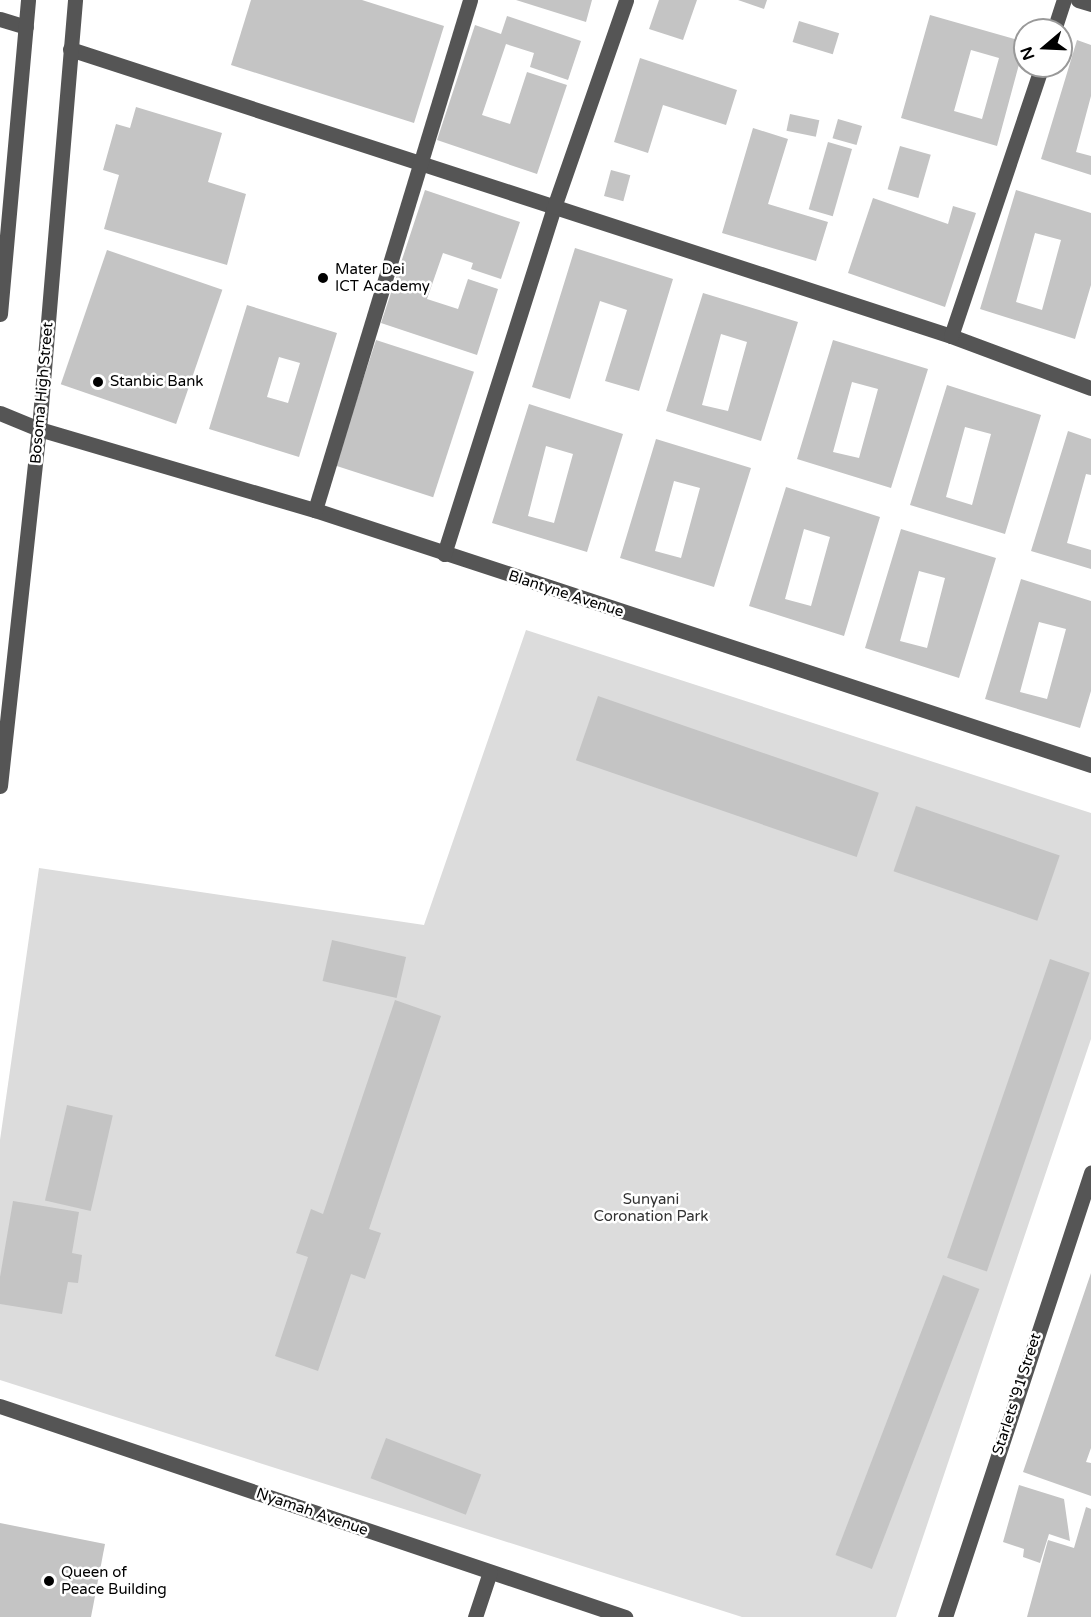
<!DOCTYPE html>
<html>
<head>
<meta charset="utf-8">
<style>
  body { margin:0 }
  #map { position:relative; width:1091px; height:1617px; overflow:hidden; background:#fff; font-family:"Varela Round",sans-serif }
  div>[style] { position:absolute }
  .green>* { inset:0; background:#dcdcdc }
  .building>* { inset:0; background:#c4c4c4; transform-origin:0 0 }
  .minor>* { height:15px; margin:-7.5px; padding:0 7.5px; transform-origin:7.5px; border-radius:7.5px; background:#555 }
  .dots>* { width:16px; height:16px; translate:-50% -50%; box-sizing:border-box; border:3px solid #fff; border-radius:50% }
  span { translate:-50% -50%; white-space:nowrap; text-align:center; line-height:1.15; -webkit-text-stroke:5px #fff; paint-order:stroke }
  .poi-label { font-size:15px; color:#000 }
  .left { translate:0 -50%; text-align:left }
  .street-label { font-size:15px; color:#000 }
  .park-label { font-size:15px; color:#333 }
  .north { position:absolute; left:1013px; top:18px; width:60px; height:60px; box-sizing:border-box; background:#fff; border:2px solid #999; border-radius:50%; rotate:251deg; font-size:16px; font-weight:700; line-height:24px; text-align:center; color:#000 }
  .north::after { content:''; display:block; margin:auto; width:21px; height:27px; background:#000; clip-path:polygon(50% 0,100% 100%,50% 72%,0 100%) }
</style>
</head>
<body>
<div id="map">
  <div class="green">
    <div style="clip-path:polygon(526px 630px,1091px 813px,1091px 1039px,896px 1617px,742px 1617px,0 1380px,0 1140px,39px 868px,424px 925px)"></div>
  </div>
  <div class="building">
    <div style="clip-path:polygon(251px 0,362px 0,444px 26px,414px 123px,231px 65px)"></div>
    <div style="clip-path:polygon(516px 0,592px 0,586px 22px)"></div>
    <div style="clip-path:polygon(659px 0,697px 0,683px 40px,649px 29px)"></div>
    <div style="clip-path:polygon(738px 0,767px 0,764px 9px)"></div>
    <div style="clip-path:polygon(evenodd,930px 15px,1025px 42px,997px 146px,901px 118px,930px 15px,971px 50px,999px 58px,982px 119px,954px 111px,971px 50px)"></div>
    <div style="clip-path:polygon(507px 16px,581px 41px,568px 80px,530px 67px,534px 53px,506px 44px,482px 115px,510px 124px,527px 72px,567px 85px,537px 174px,437px 140px,475px 25px,501px 34px)"></div>
    <div style="left:799px;top:21px;width:42px;height:22px;rotate:17deg"></div>
    <div style="clip-path:polygon(1077px 40px,1091px 45px,1091px 96px,1076px 152px,1091px 156px,1091px 175px,1041px 159px)"></div>
    <div style="clip-path:polygon(640px 58px,737px 90px,726px 125px,663px 105px,648px 153px,614px 142px)"></div>
    <div style="clip-path:polygon(136px 107px,222px 133px,208px 182px,246px 194px,227px 265px,104px 229px,119px 175px,103px 170px,116px 124px,130px 128px)"></div>
    <div style="left:790px;top:114px;width:30px;height:17px;rotate:12deg"></div>
    <div style="left:838px;top:119px;width:25px;height:20px;rotate:16deg"></div>
    <div style="clip-path:polygon(753px 128px,788px 139px,768px 204px,828px 222px,816px 261px,722px 233px)"></div>
    <div style="left:828px;top:142px;width:25px;height:70px;rotate:16deg"></div>
    <div style="left:900px;top:146px;width:32px;height:45px;rotate:16deg"></div>
    <div style="left:611px;top:170px;width:20px;height:27px;rotate:15deg"></div>
    <div style="clip-path:polygon(425px 190px,520px 222px,501px 279px,471px 269px,473px 263px,443px 253px,427px 299px,458px 309px,468px 279px,498px 289px,477px 355px,381px 323px)"></div>
    <div style="clip-path:polygon(evenodd,1016px 190px,1091px 213px,1091px 285px,1075px 339px,980px 309px,1016px 190px,1035px 233px,1061px 240px,1042px 310px,1016px 302px,1035px 233px)"></div>
    <div style="clip-path:polygon(873px 198px,948px 224px,953px 206px,976px 213px,945px 307px,848px 273px)"></div>
    <div style="clip-path:polygon(575px 248px,673px 279px,639px 391px,605px 381px,627px 310px,600px 301px,570px 399px,532px 387px)"></div>
    <div style="left:107px;top:250px;width:122px;height:142px;rotate:19deg"></div>
    <div style="clip-path:polygon(evenodd,703px 293px,798px 322px,761px 441px,666px 411px,703px 293px,721px 334px,747px 342px,728px 411px,702px 405px,721px 334px)"></div>
    <div style="clip-path:polygon(evenodd,247px 305px,337px 333px,299px 457px,209px 429px,247px 305px,279px 357px,300px 363px,288px 403px,267px 397px,279px 357px)"></div>
    <div style="left:376px;top:340px;width:103px;height:132px;rotate:18deg"></div>
    <div style="clip-path:polygon(evenodd,833px 340px,928px 369px,891px 488px,797px 459px,833px 340px,852px 382px,878px 389px,859px 458px,833px 452px,852px 382px)"></div>
    <div style="clip-path:polygon(evenodd,947px 385px,1041px 415px,1005px 534px,910px 505px,947px 385px,965px 427px,991px 434px,972px 505px,946px 497px,965px 427px)"></div>
    <div style="clip-path:polygon(evenodd,529px 404px,623px 434px,587px 552px,492px 523px,529px 404px,546px 446px,573px 454px,554px 523px,528px 516px,546px 446px)"></div>
    <div style="clip-path:polygon(1068px 431px,1091px 439px,1091px 475px,1086px 474px,1067px 543px,1091px 550px,1091px 569px,1031px 551px)"></div>
    <div style="clip-path:polygon(evenodd,656px 439px,751px 468px,714px 587px,620px 558px,656px 439px,674px 481px,700px 488px,681px 558px,655px 551px,674px 481px)"></div>
    <div style="clip-path:polygon(evenodd,786px 487px,880px 517px,844px 636px,749px 606px,786px 487px,804px 529px,830px 537px,811px 606px,785px 599px,804px 529px)"></div>
    <div style="clip-path:polygon(evenodd,901px 529px,996px 558px,959px 678px,865px 648px,901px 529px,919px 571px,945px 578px,927px 648px,900px 641px,919px 571px)"></div>
    <div style="clip-path:polygon(evenodd,1021px 579px,1091px 601px,1091px 691px,1080px 728px,985px 699px,1021px 579px,1039px 622px,1066px 629px,1047px 699px,1020px 692px,1039px 622px)"></div>
    <div style="left:598px;top:696px;width:297px;height:68px;rotate:19deg"></div>
    <div style="left:916px;top:806px;width:152px;height:69px;rotate:19deg"></div>
    <div style="left:332px;top:940px;width:76px;height:42px;rotate:13deg"></div>
    <div style="left:1050px;top:959px;width:42px;height:316px;rotate:19deg"></div>
    <div style="clip-path:polygon(395px 1000px,441px 1016px,369px 1229px,381px 1233px,365px 1279px,351px 1274px,318px 1371px,275px 1356px,308px 1257px,296px 1253px,311px 1209px,323px 1214px)"></div>
    <div style="left:67px;top:1105px;width:47px;height:98px;rotate:13deg"></div>
    <div style="clip-path:polygon(13px 1201px,79px 1212px,72px 1253px,82px 1255px,78px 1283px,68px 1282px,62px 1314px,0 1304px,0 1277px)"></div>
    <div style="clip-path:polygon(1091px 1273px,1091px 1448px,1086px 1462px,1091px 1463px,1091px 1496px,1023px 1472px)"></div>
    <div style="left:943px;top:1275px;width:39px;height:300px;rotate:21deg"></div>
    <div style="left:386px;top:1438px;width:102px;height:43px;rotate:21deg"></div>
    <div style="clip-path:polygon(1019px 1485px,1064px 1499px,1070px 1541px,1049px 1534px,1040px 1563px,1023px 1557px,1024px 1549px,1003px 1542px)"></div>
    <div style="clip-path:polygon(1086px 1507px,1091px 1509px,1091px 1617px,1027px 1617px,1048px 1540px,1074px 1548px)"></div>
    <div style="clip-path:polygon(0 1523px,105px 1544px,91px 1617px,0 1617px)"></div>
  </div>
  <div class="minor">
    <div style="left:1078px;top:0;width:14px;rotate:17deg"></div>
    <div style="left:0;top:19px;width:27px;rotate:17deg"></div>
    <div style="left:1054px;top:30px;width:32px;rotate:-72deg"></div>
    <div style="left:70px;top:49px;width:927px;rotate:18.04deg"></div>
    <div style="left:951px;top:336px;width:149px;rotate:20.4deg"></div>
    <div style="left:0;top:314px;width:315px;rotate:-84.9deg"></div>
    <div style="left:951px;top:336px;width:285px;rotate:-71.4deg"></div>
    <div style="left:0;top:413px;width:42px;rotate:22.3deg"></div>
    <div style="left:39px;top:429px;width:288px;rotate:16.4deg"></div>
    <div style="left:315px;top:510px;width:817px;rotate:18.19deg"></div>
    <div style="left:315px;top:510px;width:533px;rotate:-73.09deg"></div>
    <div style="left:444px;top:554px;width:364px;rotate:-72.4deg"></div>
    <div style="left:554px;top:207px;width:219px;rotate:-70.8deg"></div>
    <div style="left:0;top:786px;width:359px;rotate:-83.8deg"></div>
    <div style="left:39px;top:429px;width:431px;rotate:-85.2deg"></div>
    <div style="left:0;top:1406px;width:660px;rotate:18.65deg"></div>
    <div style="left:475px;top:1617px;width:47px;rotate:-71.6deg"></div>
    <div style="left:945px;top:1617px;width:468px;rotate:-71.8deg"></div>
  </div>
  <div class="dots">
    <div style="left:323px;top:278px;background:#000"></div>
    <div style="left:98px;top:382px;background:#000"></div>
    <div style="left:49px;top:1581px;background:#000"></div>
  </div>
  <div class="poi-label">
    <span class="left" style="left:335px;top:278px">Mater Dei<br>ICT Academy</span>
    <span class="left" style="left:110px;top:382px">Stanbic Bank</span>
    <span class="left" style="left:61px;top:1581px">Queen of<br>Peace Building</span>
  </div>
  <div class="street-label">
    <span style="left:42px;top:393px;rotate:-85deg">Bosoma High Street</span>
    <span style="left:566px;top:594px;rotate:18deg">Blantyne Avenue</span>
    <span style="left:1017px;top:1394px;rotate:-72deg">Starlets '91 Street</span>
    <span style="left:312px;top:1512px;rotate:19deg">Nyamah Avenue</span>
  </div>
  <div class="park-label">
    <span style="left:651px;top:1208px">Sunyani<br>Coronation Park</span>
  </div>
  <div class="north">N</div>
</div>
</body>
</html>
